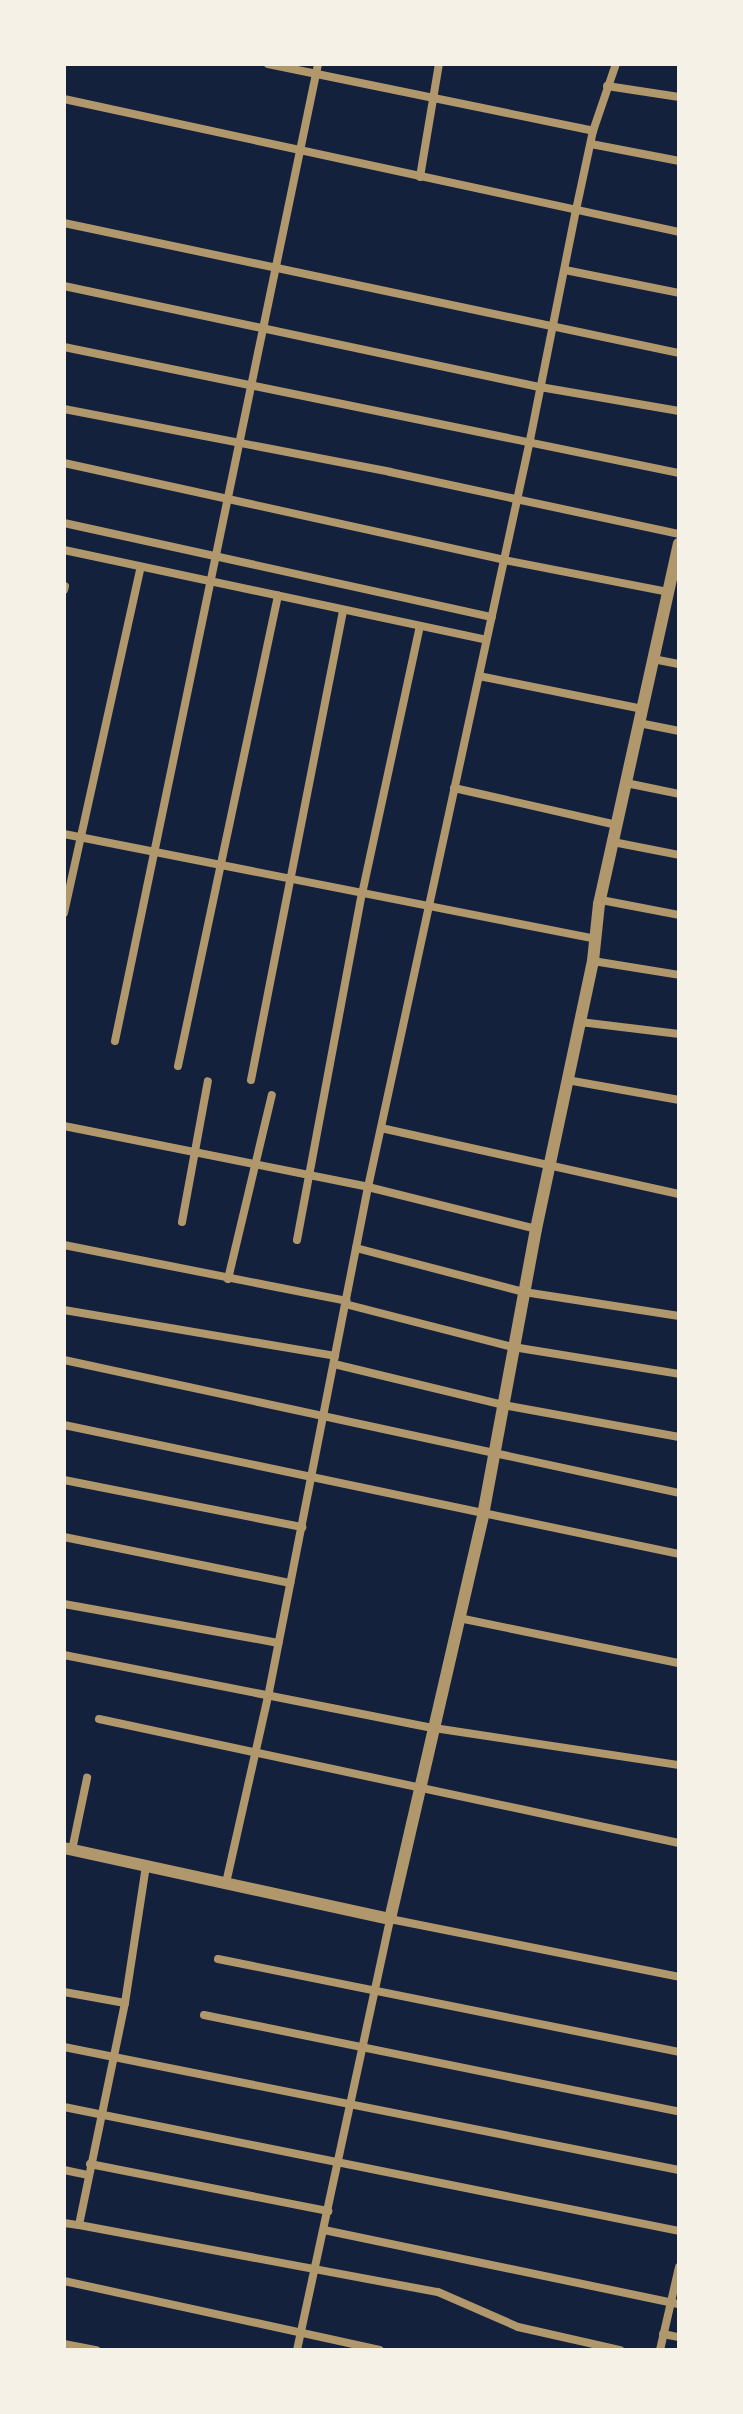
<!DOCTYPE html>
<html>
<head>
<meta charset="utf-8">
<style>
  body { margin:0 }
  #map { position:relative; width:743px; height:2414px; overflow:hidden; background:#14213d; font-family:"Sofia Sans Condensed",sans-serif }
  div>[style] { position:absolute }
  .minor>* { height:8px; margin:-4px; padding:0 4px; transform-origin:4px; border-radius:4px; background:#b1986c }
  .tertiary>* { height:12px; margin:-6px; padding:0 6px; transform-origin:6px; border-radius:6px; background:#b1986c }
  span { translate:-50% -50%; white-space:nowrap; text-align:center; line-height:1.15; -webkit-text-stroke:8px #f6f1e7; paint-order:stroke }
  .frame { position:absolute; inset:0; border:66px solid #f6f1e7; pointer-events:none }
</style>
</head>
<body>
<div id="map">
  <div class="minor">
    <div style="left:268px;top:64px;width:332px;rotate:11.6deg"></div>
    <div style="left:607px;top:86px;width:73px;rotate:8.7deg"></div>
    <div style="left:64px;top:99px;width:629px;rotate:12.2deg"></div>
    <div style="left:591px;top:144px;width:90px;rotate:10.9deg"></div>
    <div style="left:420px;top:177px;width:115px;rotate:-80.5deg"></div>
    <div style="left:64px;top:223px;width:629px;rotate:11.94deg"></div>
    <div style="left:565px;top:270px;width:116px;rotate:11.4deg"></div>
    <div style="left:64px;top:286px;width:487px;rotate:12deg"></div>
    <div style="left:540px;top:387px;width:141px;rotate:9.8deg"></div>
    <div style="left:64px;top:347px;width:628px;rotate:11.58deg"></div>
    <div style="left:64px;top:409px;width:332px;rotate:10.9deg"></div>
    <div style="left:390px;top:472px;width:296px;rotate:12.1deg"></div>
    <div style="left:64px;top:463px;width:451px;rotate:12.4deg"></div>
    <div style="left:504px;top:560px;width:168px;rotate:11deg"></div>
    <div style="left:64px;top:523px;width:438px;rotate:12.4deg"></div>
    <div style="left:64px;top:550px;width:431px;rotate:12deg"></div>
    <div style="left:64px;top:590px;width:4px;rotate:-76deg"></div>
    <div style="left:653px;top:659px;width:26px;rotate:11deg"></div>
    <div style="left:479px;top:676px;width:167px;rotate:11.4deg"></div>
    <div style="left:639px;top:723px;width:41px;rotate:11.3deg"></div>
    <div style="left:626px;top:783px;width:54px;rotate:11.7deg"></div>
    <div style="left:454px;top:788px;width:167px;rotate:12.8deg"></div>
    <div style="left:64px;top:834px;width:542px;rotate:11.16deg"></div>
    <div style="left:613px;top:842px;width:67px;rotate:11.1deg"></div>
    <div style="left:601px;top:900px;width:79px;rotate:10.9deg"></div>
    <div style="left:64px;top:913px;width:354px;rotate:-77.5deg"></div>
    <div style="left:593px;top:961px;width:87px;rotate:9.2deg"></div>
    <div style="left:580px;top:1022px;width:100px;rotate:6.9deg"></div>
    <div style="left:115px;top:1041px;width:998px;rotate:-78.26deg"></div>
    <div style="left:178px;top:1066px;width:481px;rotate:-78deg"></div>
    <div style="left:251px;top:1080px;width:479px;rotate:-78.9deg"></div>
    <div style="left:567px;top:1080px;width:114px;rotate:10.1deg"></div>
    <div style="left:64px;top:1126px;width:310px;rotate:11.3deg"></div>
    <div style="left:368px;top:1187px;width:173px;rotate:14deg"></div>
    <div style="left:381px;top:1128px;width:305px;rotate:12.5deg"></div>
    <div style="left:182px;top:1222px;width:143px;rotate:-79.6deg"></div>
    <div style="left:297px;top:1240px;width:352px;rotate:-79.4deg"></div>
    <div style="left:362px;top:894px;width:274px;rotate:-77.8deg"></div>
    <div style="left:64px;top:1245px;width:288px;rotate:11.2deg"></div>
    <div style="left:356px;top:1248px;width:174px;rotate:14.7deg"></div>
    <div style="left:524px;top:1292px;width:157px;rotate:8.8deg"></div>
    <div style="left:228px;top:1279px;width:189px;rotate:-76.6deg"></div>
    <div style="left:345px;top:1304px;width:173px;rotate:14.4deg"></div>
    <div style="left:513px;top:1347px;width:168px;rotate:9.2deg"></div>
    <div style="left:64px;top:1310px;width:275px;rotate:9.6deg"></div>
    <div style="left:64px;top:1360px;width:629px;rotate:12.2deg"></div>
    <div style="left:334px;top:1364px;width:174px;rotate:13.6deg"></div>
    <div style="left:503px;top:1405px;width:179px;rotate:10.3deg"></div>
    <div style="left:64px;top:1425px;width:628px;rotate:11.85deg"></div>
    <div style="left:64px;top:1480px;width:243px;rotate:11.2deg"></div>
    <div style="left:64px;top:1537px;width:231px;rotate:11.5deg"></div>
    <div style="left:64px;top:1604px;width:218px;rotate:10.3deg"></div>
    <div style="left:459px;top:1618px;width:225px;rotate:11.6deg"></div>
    <div style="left:64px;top:1655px;width:377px;rotate:11.2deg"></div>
    <div style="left:434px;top:1728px;width:248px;rotate:8.6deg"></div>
    <div style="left:99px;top:1719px;width:593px;rotate:12.07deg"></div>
    <div style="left:72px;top:1850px;width:74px;rotate:-78.2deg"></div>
    <div style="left:226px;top:1883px;width:191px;rotate:-77.3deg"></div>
    <div style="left:268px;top:1697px;width:520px;rotate:-78.91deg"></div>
    <div style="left:368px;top:1187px;width:759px;rotate:-77.76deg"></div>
    <div style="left:529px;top:445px;width:240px;rotate:-78.7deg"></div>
    <div style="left:576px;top:210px;width:81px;rotate:-77.9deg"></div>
    <div style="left:593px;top:131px;width:71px;rotate:-71.1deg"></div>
    <div style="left:218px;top:1959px;width:470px;rotate:11.4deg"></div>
    <div style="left:64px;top:1992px;width:62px;rotate:10.2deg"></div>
    <div style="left:125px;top:2003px;width:139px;rotate:-81.3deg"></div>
    <div style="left:204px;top:2015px;width:485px;rotate:11.5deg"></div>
    <div style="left:64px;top:2047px;width:627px;rotate:11.31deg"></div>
    <div style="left:64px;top:2107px;width:627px;rotate:11.4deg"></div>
    <div style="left:90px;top:2164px;width:243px;rotate:11.2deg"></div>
    <div style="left:64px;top:2170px;width:25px;rotate:12deg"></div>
    <div style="left:64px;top:2223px;width:15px;rotate:8deg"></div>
    <div style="left:79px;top:2225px;width:227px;rotate:-78.3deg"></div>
    <div style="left:79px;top:2225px;width:365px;rotate:10.6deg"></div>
    <div style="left:438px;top:2292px;width:87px;rotate:23.6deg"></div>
    <div style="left:518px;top:2327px;width:105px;rotate:12.7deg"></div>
    <div style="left:324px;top:2230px;width:363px;rotate:11.8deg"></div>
    <div style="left:64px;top:2281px;width:323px;rotate:12.3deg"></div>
    <div style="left:663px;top:2334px;width:16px;rotate:11deg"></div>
    <div style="left:64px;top:2344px;width:33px;rotate:11deg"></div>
    <div style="left:297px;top:2350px;width:441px;rotate:-77.8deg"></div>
    <div style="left:390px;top:1919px;width:295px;rotate:11.3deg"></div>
    <div style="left:660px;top:2350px;width:85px;rotate:-77.1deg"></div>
  </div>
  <div class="tertiary">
    <div style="left:64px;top:1848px;width:334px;rotate:12.3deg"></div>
    <div style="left:390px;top:1919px;width:415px;rotate:-77deg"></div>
    <div style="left:483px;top:1515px;width:291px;rotate:-79.5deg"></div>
    <div style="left:536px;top:1229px;width:274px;rotate:-78deg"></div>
    <div style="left:593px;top:961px;width:57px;rotate:-84deg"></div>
    <div style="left:599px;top:904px;width:369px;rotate:-77.5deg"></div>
  </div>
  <div class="frame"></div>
</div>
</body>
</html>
